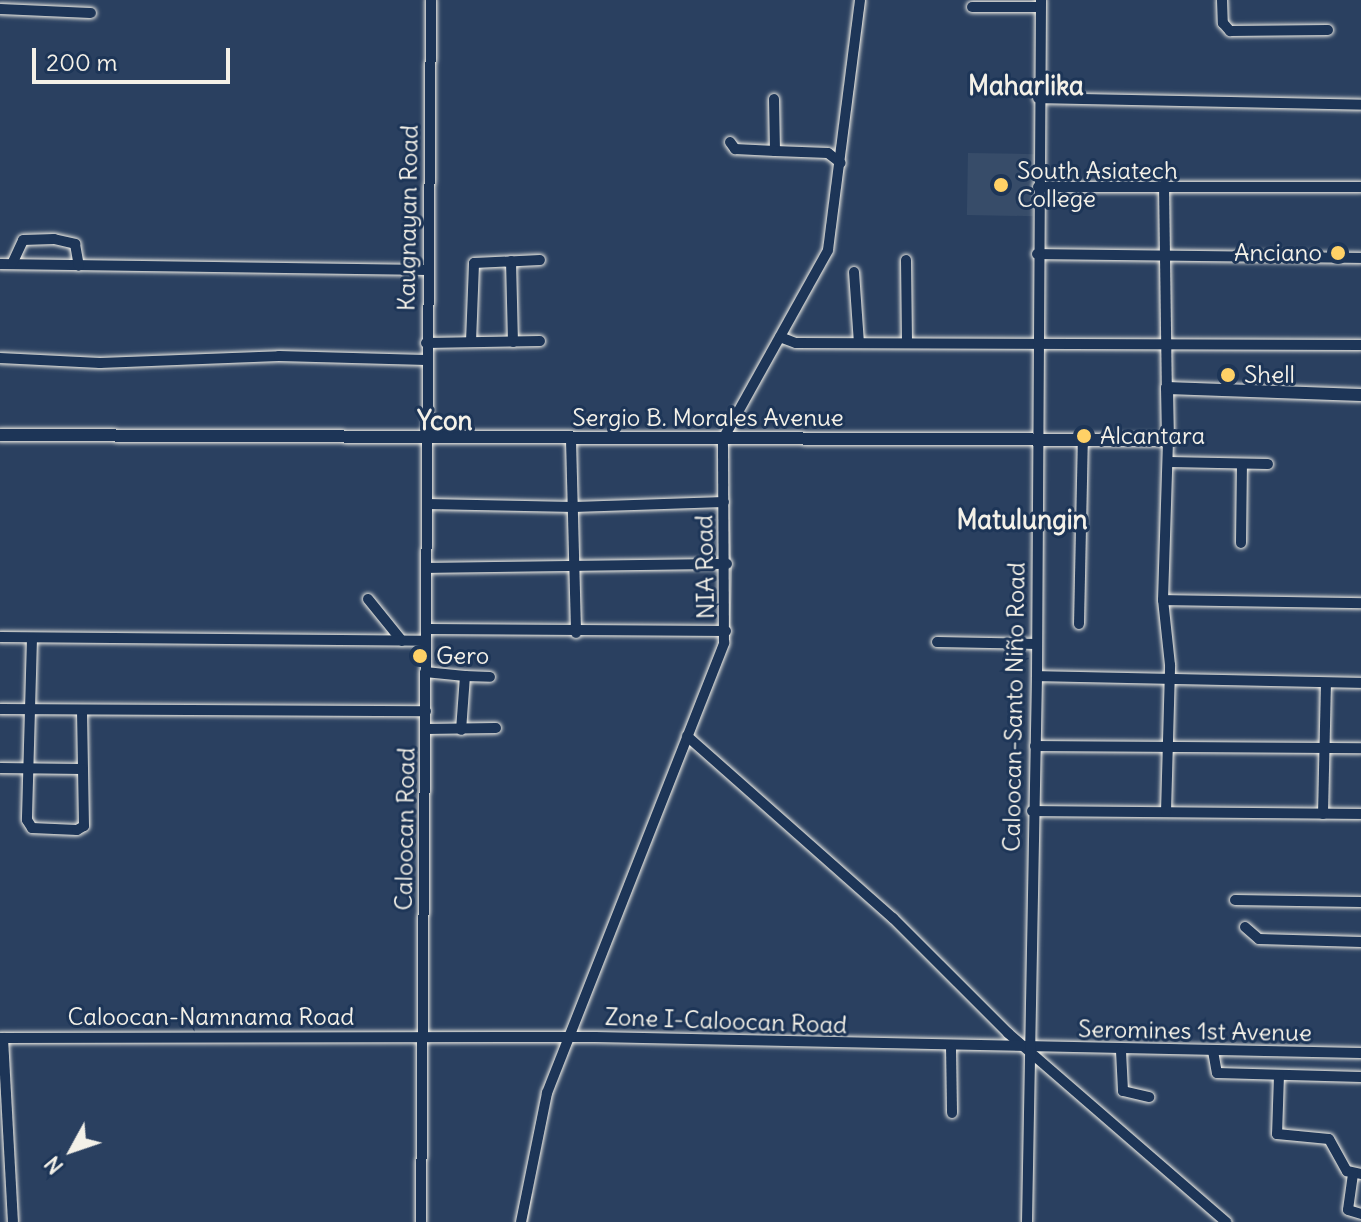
<!DOCTYPE html>
<html>
<head>
<meta charset="utf-8">
<style>
  body { margin:0 }
  #map { position:relative; width:1361px; height:1222px; overflow:hidden; background:#2a4060; font-family:Delius,sans-serif }
  div>[style] { position:absolute }
  .built>* { inset:0; background:#374c69; transform-origin:0 0 }
  .stream>* { height:2px; margin:-1px; padding:0 1px; transform-origin:1px; border-radius:1px; background:#6a788a }
  .roads { filter:drop-shadow(0 0 2px #f4f1e8) drop-shadow(0 0 2px #f4f1e8) }
  .minor>* { height:10px; margin:-5px; padding:0 5px; transform-origin:5px; border-radius:5px; background:#1d3557 }
  .major>* { height:12px; margin:-6px; padding:0 6px; transform-origin:6px; border-radius:6px; background:#1d3557 }
  .dots>* { width:22px; height:22px; translate:-50% -50%; box-sizing:border-box; border:4px solid #1d3557; border-radius:50% }
  span { translate:-50% -50%; white-space:nowrap; text-align:center; line-height:1.15; -webkit-text-stroke:6px #1d3557; paint-order:stroke }
  .poi-label { font-size:24px; color:#f4f1e8 }
  .left { translate:0 -50%; text-align:left }
  .right { translate:-100% -50%; text-align:right }
  .street-label { font-size:24px; color:#f4f1e8 }
  .neighbourhood-label { font-size:26px; color:#f4f1e8; font-weight:700 }
  .north { position:absolute; left:32px; top:1110px; width:80px; height:80px; -webkit-text-stroke:6px #1d3557; paint-order:stroke; rotate:230deg; font-size:22px; font-weight:700; line-height:32px; text-align:center; color:#f4f1e8 }
  .north::after { content:''; display:block; margin:auto; width:28px; height:36px; background:#f4f1e8; clip-path:polygon(50% 0,100% 100%,50% 72%,0 100%) }
  .scale { position:absolute; left:32px; top:48px; width:198px; height:36px; box-sizing:border-box; border:4px solid #f4f1e8; border-top:0; padding-left:10px; font-size:24px; line-height:28px; white-space:nowrap; color:#f4f1e8; -webkit-text-stroke:6px #1d3557; paint-order:stroke }
</style>
</head>
<body>
<div id="map">
  <div class="built">
    <div style="left:968px;top:153px;width:66px;height:62px;rotate:1deg"></div>
  </div>
  <div class="stream">
    <div style="left:833px;top:245px;width:247px;rotate:-82.6deg"></div>
    <div style="left:728px;top:487px;width:73px;rotate:88.4deg"></div>
    <div style="left:729px;top:640px;width:73px;rotate:-88.4deg"></div>
    <div style="left:527px;top:1222px;width:28px;rotate:-80deg"></div>
  </div>
  <div class="roads">
    <div class="minor">
      <div style="left:1222px;top:0;width:23px;rotate:88deg"></div>
      <div style="left:1223px;top:23px;width:11px;rotate:49deg"></div>
      <div style="left:1230px;top:31px;width:98px;rotate:-0.6deg"></div>
      <div style="left:972px;top:7px;width:68px"></div>
      <div style="left:0;top:9px;width:91px;rotate:2.5deg"></div>
      <div style="left:1038px;top:98px;width:323px;rotate:1.2deg"></div>
      <div style="left:774px;top:99px;width:52px;rotate:88.9deg"></div>
      <div style="left:775px;top:151px;width:53px;rotate:2.2deg"></div>
      <div style="left:828px;top:153px;width:16px;rotate:38deg"></div>
      <div style="left:730px;top:142px;width:9px;rotate:54deg"></div>
      <div style="left:735px;top:149px;width:40px;rotate:2.9deg"></div>
      <div style="left:1164px;top:185px;width:203px;rotate:89.2deg"></div>
      <div style="left:1038px;top:187px;width:323px"></div>
      <div style="left:1037px;top:254px;width:324px;rotate:0.7deg"></div>
      <div style="left:906px;top:260px;width:83px;rotate:89.3deg"></div>
      <div style="left:511px;top:261px;width:81px;rotate:88.6deg"></div>
      <div style="left:0;top:264px;width:428px;rotate:0.8deg"></div>
      <div style="left:12px;top:264px;width:26px;rotate:-65deg"></div>
      <div style="left:23px;top:240px;width:31px;rotate:-2deg"></div>
      <div style="left:54px;top:239px;width:22px;rotate:13deg"></div>
      <div style="left:75px;top:244px;width:22px;rotate:80deg"></div>
      <div style="left:854px;top:272px;width:71px;rotate:86deg"></div>
      <div style="left:780px;top:337px;width:17px;rotate:21deg"></div>
      <div style="left:796px;top:343px;width:565px;rotate:0.2deg"></div>
      <div style="left:471px;top:342px;width:79px;rotate:-87.8deg"></div>
      <div style="left:474px;top:263px;width:66px;rotate:-2.6deg"></div>
      <div style="left:426px;top:343px;width:114px;rotate:-1deg"></div>
      <div style="left:0;top:358px;width:100px;rotate:2.9deg"></div>
      <div style="left:100px;top:363px;width:179px;rotate:-2.2deg"></div>
      <div style="left:279px;top:356px;width:147px;rotate:1.6deg"></div>
      <div style="left:571px;top:440px;width:193px;rotate:88.5deg"></div>
      <div style="left:1169px;top:462px;width:99px;rotate:1.2deg"></div>
      <div style="left:427px;top:504px;width:147px;rotate:1.2deg"></div>
      <div style="left:574px;top:507px;width:150px;rotate:-1.9deg"></div>
      <div style="left:1241px;top:543px;width:79px;rotate:-89.3deg"></div>
      <div style="left:427px;top:568px;width:300px;rotate:-0.8deg"></div>
      <div style="left:368px;top:599px;width:54px;rotate:51deg"></div>
      <div style="left:1163px;top:600px;width:198px;rotate:0.9deg"></div>
      <div style="left:1079px;top:624px;width:184px;rotate:-88.8deg"></div>
      <div style="left:427px;top:629px;width:299px;rotate:0.4deg"></div>
      <div style="left:0;top:637px;width:425px;rotate:0.5deg"></div>
      <div style="left:32px;top:638px;width:182px;rotate:91.6deg"></div>
      <div style="left:27px;top:820px;width:9px;rotate:58deg"></div>
      <div style="left:32px;top:828px;width:45px;rotate:2.5deg"></div>
      <div style="left:77px;top:830px;width:8px;rotate:-30deg"></div>
      <div style="left:84px;top:826px;width:114px;rotate:-91deg"></div>
      <div style="left:937px;top:642px;width:100px;rotate:1.1deg"></div>
      <div style="left:425px;top:672px;width:40px;rotate:5.7deg"></div>
      <div style="left:465px;top:676px;width:54px;rotate:94.2deg"></div>
      <div style="left:465px;top:676px;width:25px;rotate:2deg"></div>
      <div style="left:1037px;top:676px;width:324px;rotate:1.2deg"></div>
      <div style="left:0;top:709px;width:426px;rotate:0.3deg"></div>
      <div style="left:426px;top:729px;width:70px;rotate:-0.8deg"></div>
      <div style="left:687px;top:736px;width:275px;rotate:41.5deg"></div>
      <div style="left:893px;top:918px;width:163px;rotate:45deg"></div>
      <div style="left:1008px;top:1033px;width:289px;rotate:40.9deg"></div>
      <div style="left:1035px;top:746px;width:326px;rotate:0.4deg"></div>
      <div style="left:0;top:768px;width:82px;rotate:0.7deg"></div>
      <div style="left:1032px;top:811px;width:329px;rotate:0.5deg"></div>
      <div style="left:1166px;top:812px;width:147px;rotate:-88.4deg"></div>
      <div style="left:1170px;top:665px;width:65px;rotate:-96.1deg"></div>
      <div style="left:1163px;top:600px;width:160px;rotate:-88.2deg"></div>
      <div style="left:1323px;top:814px;width:131px;rotate:-88.7deg"></div>
      <div style="left:1235px;top:900px;width:126px;rotate:0.9deg"></div>
      <div style="left:1245px;top:927px;width:18px;rotate:41deg"></div>
      <div style="left:1259px;top:939px;width:102px;rotate:1.7deg"></div>
      <div style="left:0;top:1038px;width:595px;rotate:-0.1deg"></div>
      <div style="left:595px;top:1037px;width:766px;rotate:1.2deg"></div>
      <div style="left:3px;top:1038px;width:184px;rotate:86.9deg"></div>
      <div style="left:951px;top:1047px;width:66px;rotate:89.1deg"></div>
      <div style="left:1121px;top:1051px;width:40px;rotate:87.1deg"></div>
      <div style="left:1123px;top:1091px;width:27px;rotate:13deg"></div>
      <div style="left:1213px;top:1051px;width:22px;rotate:80deg"></div>
      <div style="left:1217px;top:1073px;width:144px;rotate:1.6deg"></div>
      <div style="left:1279px;top:1075px;width:59px;rotate:91.9deg"></div>
      <div style="left:1277px;top:1134px;width:52px;rotate:5.5deg"></div>
      <div style="left:1329px;top:1139px;width:37px;rotate:61deg"></div>
      <div style="left:1347px;top:1171px;width:14px;rotate:12deg"></div>
      <div style="left:1353px;top:1174px;width:36px;rotate:98deg"></div>
      <div style="left:1348px;top:1210px;width:14px;rotate:17deg"></div>
      <div style="left:421px;top:1222px;width:1222px;rotate:-89.53deg"></div>
      <div style="left:521px;top:1222px;width:132px;rotate:-78.6deg"></div>
      <div style="left:547px;top:1093px;width:484px;rotate:-68.5deg"></div>
      <div style="left:724px;top:643px;width:204px;rotate:-90.3deg"></div>
      <div style="left:723px;top:439px;width:216px;rotate:-60.9deg"></div>
      <div style="left:828px;top:250px;width:252px;rotate:-82.7deg"></div>
      <div style="left:1027px;top:1222px;width:546px;rotate:-88.95deg"></div>
      <div style="left:1037px;top:676px;width:676px;rotate:-89.66deg"></div>
    </div>
    <div class="major">
      <div style="left:0;top:435px;width:1168px;rotate:0.25deg"></div>
      <div style="left:1168px;top:440px;width:52px;rotate:-91.1deg"></div>
      <div style="left:1167px;top:388px;width:194px;rotate:2.1deg"></div>
    </div>
  </div>
  <div class="dots">
    <div style="left:1001px;top:185px;background:#ffd166"></div>
    <div style="left:1338px;top:253px;background:#ffd166"></div>
    <div style="left:1228px;top:375px;background:#ffd166"></div>
    <div style="left:1084px;top:436px;background:#ffd166"></div>
    <div style="left:420px;top:656px;background:#ffd166"></div>
  </div>
  <div class="poi-label">
    <span class="left" style="left:1017px;top:185px">South Asiatech<br>College</span>
    <span class="right" style="left:1322px;top:253px">Anciano</span>
    <span class="left" style="left:1244px;top:375px">Shell</span>
    <span class="left" style="left:1100px;top:436px">Alcantara</span>
    <span class="left" style="left:436px;top:656px">Gero</span>
  </div>
  <div class="street-label">
    <span style="left:408px;top:218px;rotate:-89deg">Kaugnayan Road</span>
    <span style="left:708px;top:418px">Sergio B. Morales Avenue</span>
    <span style="left:705px;top:567px;rotate:-91deg">NIA Road</span>
    <span style="left:1014px;top:707px;rotate:-89deg">Caloocan-Santo Niño Road</span>
    <span style="left:405px;top:829px;rotate:-89deg">Caloocan Road</span>
    <span style="left:211px;top:1017px">Caloocan-Namnama Road</span>
    <span style="left:726px;top:1021px;rotate:2deg">Zone I-Caloocan Road</span>
    <span style="left:1195px;top:1031px;rotate:1deg">Seromines 1st Avenue</span>
  </div>
  <div class="neighbourhood-label">
    <span style="left:1026px;top:86px">Maharlika</span>
    <span style="left:445px;top:421px">Ycon</span>
    <span style="left:1022px;top:520px">Matulungin</span>
  </div>
  <div class="north">N</div>
  <div class="scale">200 m</div>
</div>
</body>
</html>
